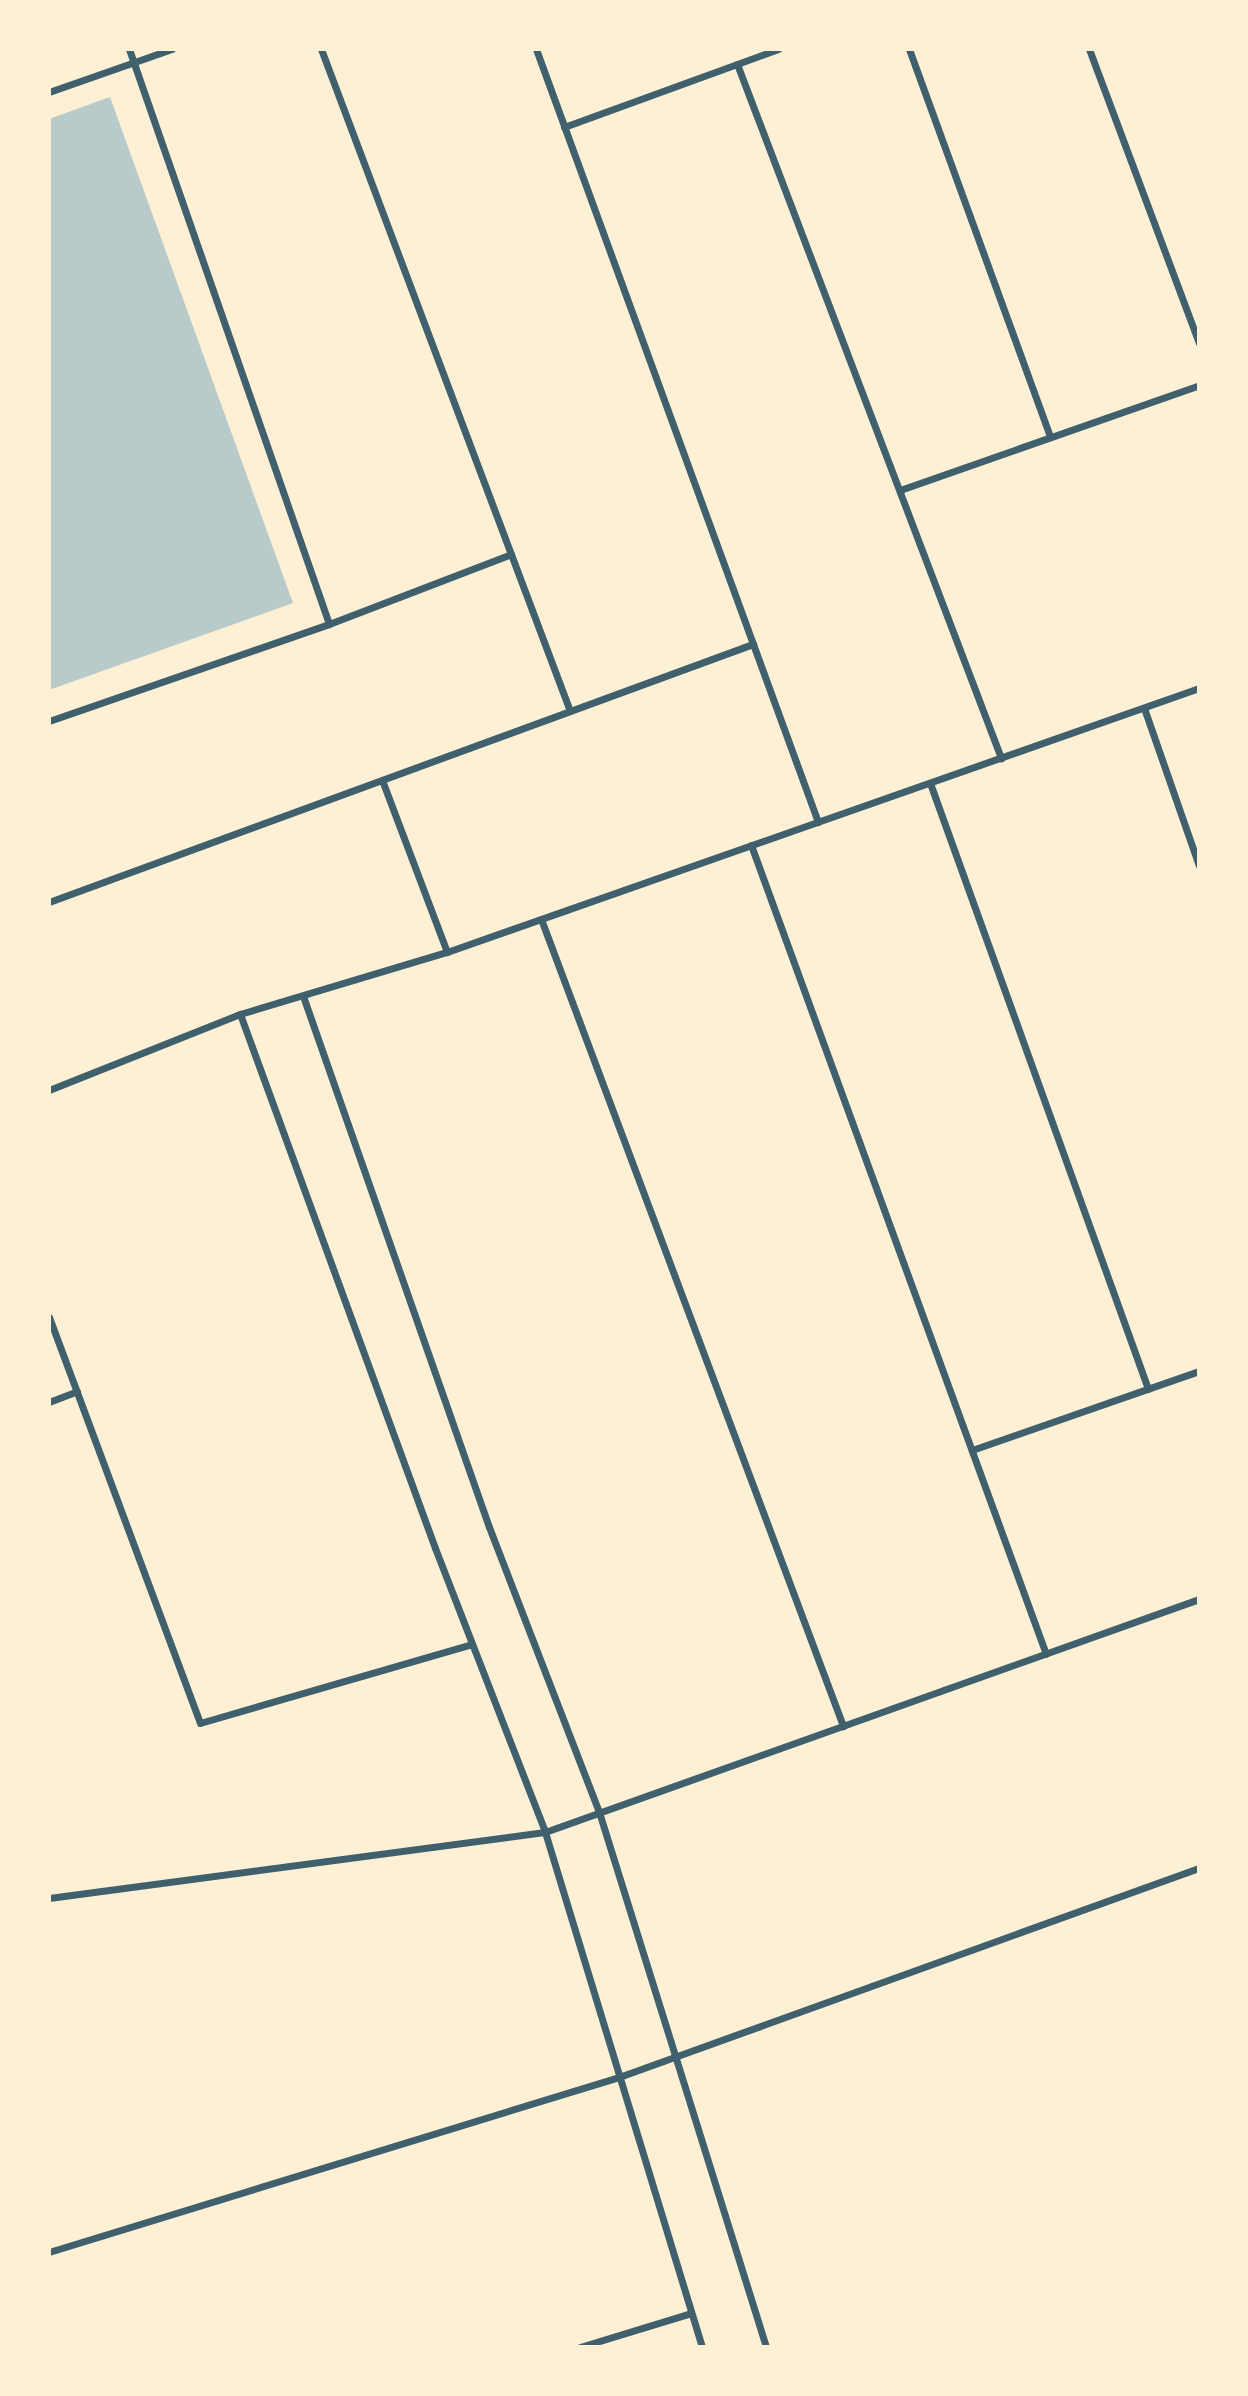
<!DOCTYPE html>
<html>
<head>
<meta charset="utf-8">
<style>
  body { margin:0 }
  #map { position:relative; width:1248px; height:2396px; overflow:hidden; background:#fdf0d5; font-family:Raleway,sans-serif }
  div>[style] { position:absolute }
  .green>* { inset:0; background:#b9caca }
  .minor>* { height:7px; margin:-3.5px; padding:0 3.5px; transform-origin:3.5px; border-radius:3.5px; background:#3f606c }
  span { translate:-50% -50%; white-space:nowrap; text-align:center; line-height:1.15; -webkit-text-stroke:5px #fdf0d5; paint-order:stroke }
  .frame { position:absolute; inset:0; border:51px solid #fdf0d5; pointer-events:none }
</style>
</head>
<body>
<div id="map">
  <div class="green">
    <div style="clip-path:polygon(110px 97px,293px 603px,49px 690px,49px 119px)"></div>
  </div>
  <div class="minor">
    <div style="left:129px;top:49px;width:609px;rotate:70.82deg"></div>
    <div style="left:321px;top:49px;width:707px;rotate:69.39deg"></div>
    <div style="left:536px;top:49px;width:823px;rotate:69.96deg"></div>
    <div style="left:909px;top:49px;width:413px;rotate:70deg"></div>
    <div style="left:1089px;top:49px;width:314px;rotate:69.5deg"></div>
    <div style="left:737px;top:64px;width:743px;rotate:69.17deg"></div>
    <div style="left:49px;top:92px;width:130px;rotate:-19.3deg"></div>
    <div style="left:564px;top:127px;width:228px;rotate:-20deg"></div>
    <div style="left:900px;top:490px;width:317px;rotate:-19.3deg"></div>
    <div style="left:1144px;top:708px;width:167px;rotate:70.8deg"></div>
    <div style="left:49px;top:721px;width:296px;rotate:-19.1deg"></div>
    <div style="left:329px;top:624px;width:195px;rotate:-21deg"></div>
    <div style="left:382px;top:780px;width:184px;rotate:69.3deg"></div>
    <div style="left:930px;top:783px;width:644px;rotate:70.21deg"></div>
    <div style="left:751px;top:845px;width:861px;rotate:69.97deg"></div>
    <div style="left:49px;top:902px;width:750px;rotate:-20.13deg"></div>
    <div style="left:541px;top:919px;width:862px;rotate:69.48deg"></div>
    <div style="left:303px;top:996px;width:563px;rotate:70.7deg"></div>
    <div style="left:489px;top:1527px;width:305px;rotate:68.9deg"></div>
    <div style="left:599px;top:1812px;width:560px;rotate:72.66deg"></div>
    <div style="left:240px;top:1014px;width:568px;rotate:69.94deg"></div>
    <div style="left:435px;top:1548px;width:305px;rotate:68.8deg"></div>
    <div style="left:545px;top:1832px;width:538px;rotate:73.05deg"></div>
    <div style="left:49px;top:1090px;width:206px;rotate:-21.7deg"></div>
    <div style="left:240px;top:1014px;width:216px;rotate:-16.7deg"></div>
    <div style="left:447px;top:952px;width:797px;rotate:-19.34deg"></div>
    <div style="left:49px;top:1317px;width:433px;rotate:69.6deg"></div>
    <div style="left:200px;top:1723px;width:283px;rotate:-16.2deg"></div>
    <div style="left:49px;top:1402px;width:30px;rotate:-21deg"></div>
    <div style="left:972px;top:1450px;width:240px;rotate:-19.2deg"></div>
    <div style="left:49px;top:1898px;width:500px;rotate:-7.58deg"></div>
    <div style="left:545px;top:1832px;width:694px;rotate:-19.61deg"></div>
    <div style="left:49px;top:2252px;width:596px;rotate:-17.07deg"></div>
    <div style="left:619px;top:2077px;width:617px;rotate:-19.82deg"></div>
    <div style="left:580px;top:2347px;width:116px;rotate:-17deg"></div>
  </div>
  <div class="frame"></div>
</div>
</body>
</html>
